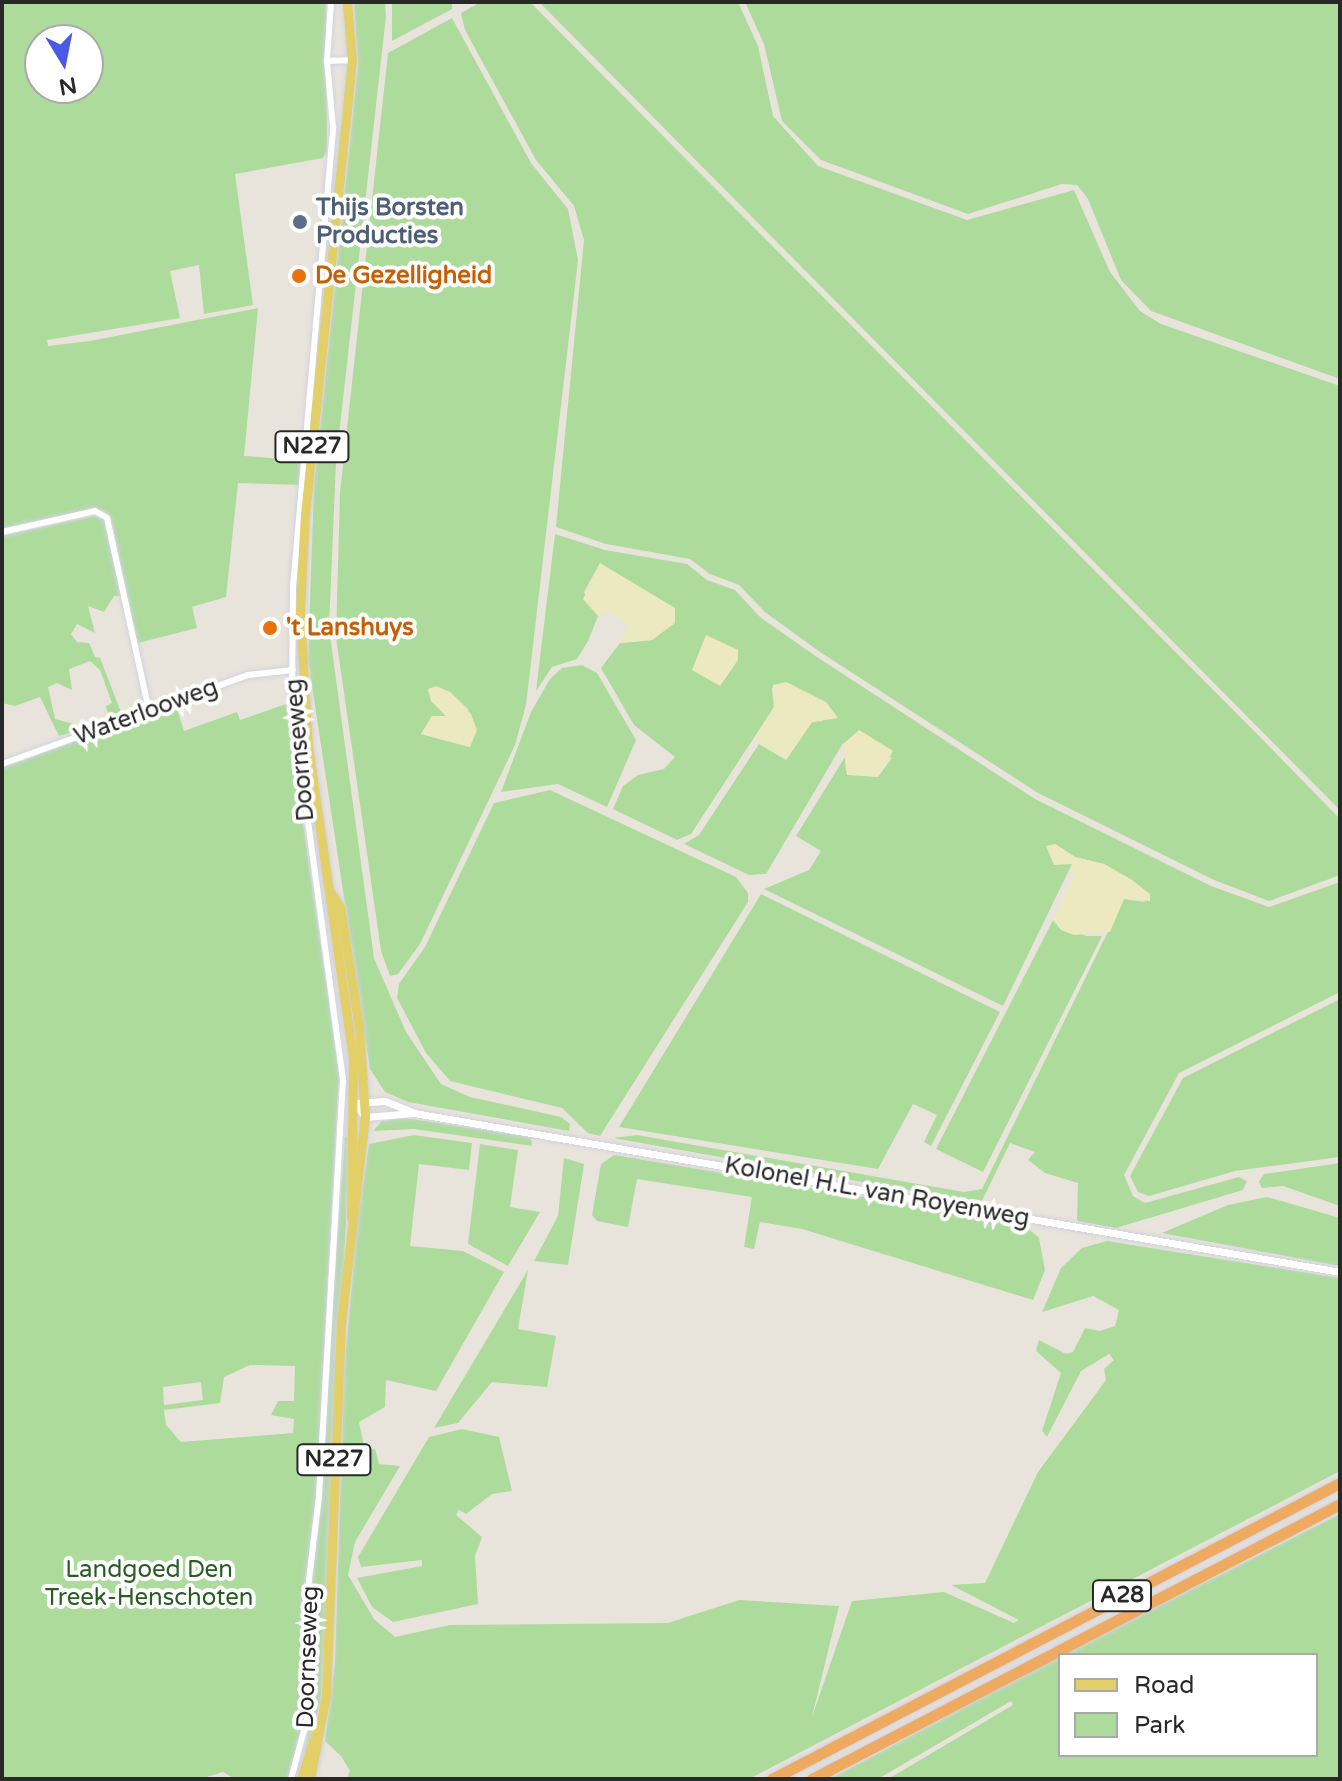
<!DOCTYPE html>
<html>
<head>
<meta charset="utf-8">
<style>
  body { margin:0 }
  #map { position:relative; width:1342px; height:1781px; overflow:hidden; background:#e9e4db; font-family:"Varela Round",sans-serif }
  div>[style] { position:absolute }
  .green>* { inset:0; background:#addb9c }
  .sand>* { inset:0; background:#ece8c0 }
  .roads { filter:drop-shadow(0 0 2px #d1d2e0) drop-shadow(0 0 2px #d1d2e0) }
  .minor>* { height:6px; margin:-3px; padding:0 3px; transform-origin:3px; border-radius:3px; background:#fff }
  .tertiary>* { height:7px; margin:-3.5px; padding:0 3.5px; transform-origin:3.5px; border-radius:3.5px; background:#fff }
  .primary>* { height:9px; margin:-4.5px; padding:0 4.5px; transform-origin:4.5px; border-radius:4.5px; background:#e2cf67 }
  .motorway>* { height:11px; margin:-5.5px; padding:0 5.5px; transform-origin:5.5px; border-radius:5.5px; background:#eeaa61 }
  .dots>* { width:22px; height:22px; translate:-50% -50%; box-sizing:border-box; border:4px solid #fff; border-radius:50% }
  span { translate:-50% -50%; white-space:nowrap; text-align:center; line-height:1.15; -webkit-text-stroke:8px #fff; paint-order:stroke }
  .shield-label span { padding:2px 6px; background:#fff; border:2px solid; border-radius:6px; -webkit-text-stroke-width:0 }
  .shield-label { font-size:22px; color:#282828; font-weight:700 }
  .service-label { font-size:24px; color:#4e5e75; font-weight:700 }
  .left { translate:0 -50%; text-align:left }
  .food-label { font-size:24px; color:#c56008; font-weight:700 }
  .street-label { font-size:24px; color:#282828 }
  .park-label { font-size:24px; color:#285d20 }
  .frame { position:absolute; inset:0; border:4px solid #282828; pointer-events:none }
  .legend { position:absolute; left:1058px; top:1653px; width:260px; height:104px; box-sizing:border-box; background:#fff; border:2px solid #a9a9a9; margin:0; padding:10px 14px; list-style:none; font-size:24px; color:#282828 }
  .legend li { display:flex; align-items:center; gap:16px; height:40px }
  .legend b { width:40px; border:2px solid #a9a9a9 }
  .north { position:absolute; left:24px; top:24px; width:80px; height:80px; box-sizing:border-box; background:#fff; border:2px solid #a9a9a9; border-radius:50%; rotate:170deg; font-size:22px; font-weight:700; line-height:32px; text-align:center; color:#282828 }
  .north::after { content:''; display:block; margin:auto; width:28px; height:36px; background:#4a5ae7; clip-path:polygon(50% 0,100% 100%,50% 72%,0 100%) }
</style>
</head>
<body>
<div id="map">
  <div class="green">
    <div style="clip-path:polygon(evenodd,2px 2px,326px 2px,327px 151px,323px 158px,235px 174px,253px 305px,204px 314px,199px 265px,170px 271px,180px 318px,47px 340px,48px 346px,90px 341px,258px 308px,244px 456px,300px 460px,302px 485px,238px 483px,226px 597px,192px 607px,197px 628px,138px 643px,111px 518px,103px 510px,2px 530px,2px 2px,40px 40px,88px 40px,88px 88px,40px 88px,40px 40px)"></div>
    <div style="clip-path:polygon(354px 2px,385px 2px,386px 16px,336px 462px,329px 628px,374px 958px,406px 1032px,441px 1084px,470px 1097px,561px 1117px,570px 1124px,569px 1131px,408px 1102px,385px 1092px,370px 1069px,308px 659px,314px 485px,358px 64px)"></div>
    <div style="clip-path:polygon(392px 2px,452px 2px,452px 9px,392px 41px)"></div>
    <div style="clip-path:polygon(481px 2px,530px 2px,1259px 736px,1340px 819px,1340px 875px,1269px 901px,1214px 880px,1038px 793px,820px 652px,765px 612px,739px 585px,710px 574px,690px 559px,606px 544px,556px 527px,584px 240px,574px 206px,536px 160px,465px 30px,461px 13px)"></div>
    <div style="clip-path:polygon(539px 2px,738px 2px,758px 46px,773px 116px,818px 166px,967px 220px,1074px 190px,1110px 272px,1140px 311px,1161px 324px,1340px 386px,1340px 810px)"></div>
    <div style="clip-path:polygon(745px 2px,1340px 2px,1340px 379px,1151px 311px,1121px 280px,1088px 199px,1077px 185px,1062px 184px,968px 214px,821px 160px,782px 121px,764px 44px)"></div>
    <div style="clip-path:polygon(evenodd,452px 18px,531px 163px,568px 209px,578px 260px,526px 705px,515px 745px,420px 944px,398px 974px,390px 976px,381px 951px,336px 637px,340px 493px,388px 53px,452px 18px,450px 692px,468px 709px,470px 747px,421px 734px,432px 716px,447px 716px,441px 707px,450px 692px)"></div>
    <div style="clip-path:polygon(94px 516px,104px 517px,123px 595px,114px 596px,104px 612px,88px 606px,95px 633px,77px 624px,71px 634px,77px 642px,89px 643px,95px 657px,100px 658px,122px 715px,109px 719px,106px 706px,112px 703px,100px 670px,90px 661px,69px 669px,72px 690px,57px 683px,48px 687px,55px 719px,74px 724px,77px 731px,59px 736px,40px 697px,15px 706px,2px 703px,2px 536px)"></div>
    <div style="clip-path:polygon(555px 534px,605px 550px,687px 564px,707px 580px,735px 590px,760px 617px,817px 657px,1035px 799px,1211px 886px,1269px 907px,1340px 882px,1340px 992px,1179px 1073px,1124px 1175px,1133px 1196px,1145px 1203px,1239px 1177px,1247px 1181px,1243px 1190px,1116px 1228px,1077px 1221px,1078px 1183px,1045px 1173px,1028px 1160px,1035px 1152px,1010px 1143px,981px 1203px,613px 1138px,637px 1135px,964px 1192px,982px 1189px,1124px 899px,1145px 902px,1132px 880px,1104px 864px,1075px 857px,1055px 844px,1072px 864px,1003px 1006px,764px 889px,809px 870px,821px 851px,796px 836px,845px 757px,846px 771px,878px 777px,892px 758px,843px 743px,766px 874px,749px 875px,684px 844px,699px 835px,759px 744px,786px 760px,812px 722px,823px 721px,825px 702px,786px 682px,772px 688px,774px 707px,691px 834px,677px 840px,613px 809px,623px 786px,638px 775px,664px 769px,675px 757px,634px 725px,601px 668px,620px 643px,652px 640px,667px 625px,600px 563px,584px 592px,598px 616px,588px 641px,577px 659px,552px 667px,536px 691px)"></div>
    <div style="clip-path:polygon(582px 665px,597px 673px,636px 740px,607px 807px,558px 784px,501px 792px,531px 712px,550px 679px,562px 668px)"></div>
    <div style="clip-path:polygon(evenodd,286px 704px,339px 1073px,315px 1517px,303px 1602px,308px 1696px,291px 1779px,235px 1779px,223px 1772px,200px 1779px,2px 1779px,2px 768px,176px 705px,184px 731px,237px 712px,240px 720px,286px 704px,250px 1365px,295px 1366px,294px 1401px,278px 1401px,271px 1415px,294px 1419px,293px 1433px,181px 1442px,166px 1425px,164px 1410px,220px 1403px,224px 1377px,250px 1365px,286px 704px,201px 1382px,203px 1400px,164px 1405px,163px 1387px,201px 1382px)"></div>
    <div style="clip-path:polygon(550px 790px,736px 877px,748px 893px,748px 902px,600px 1136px,588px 1133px,562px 1108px,450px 1081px,426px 1053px,397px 998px,399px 984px,425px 947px,494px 803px)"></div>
    <div style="clip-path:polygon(761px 894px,1000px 1012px,931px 1146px,924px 1142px,937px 1115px,913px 1104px,878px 1169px,619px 1127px)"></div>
    <div style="clip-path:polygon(1053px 920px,1086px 936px,1102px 936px,983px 1172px,936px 1149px)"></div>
    <div style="clip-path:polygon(1340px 999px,1340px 1157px,1235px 1171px,1149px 1196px,1138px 1192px,1130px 1176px,1183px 1078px)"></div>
    <div style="clip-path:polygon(405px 1118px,531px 1137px,532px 1146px,414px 1129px,373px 1131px,382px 1121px)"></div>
    <div style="clip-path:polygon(414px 1135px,472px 1143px,469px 1170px,419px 1164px,410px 1246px,463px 1251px,504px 1272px,436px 1391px,386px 1380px,385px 1407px,359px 1422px,365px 1451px,375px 1449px,379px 1464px,400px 1466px,355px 1542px,348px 1575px,374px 1619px,395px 1637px,450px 1625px,668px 1623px,739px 1600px,839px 1606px,812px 1717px,852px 1601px,944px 1592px,1014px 1623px,1019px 1620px,951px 1585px,985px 1583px,1038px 1472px,1106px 1380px,1104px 1369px,1114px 1360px,1109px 1354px,1081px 1371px,1047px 1437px,1042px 1431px,1061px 1373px,1036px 1351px,1039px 1340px,1066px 1354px,1073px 1352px,1085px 1328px,1100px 1331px,1115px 1326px,1119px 1310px,1093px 1296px,1042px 1312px,1061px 1268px,1082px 1248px,1107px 1241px,1340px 1278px,1340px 1471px,749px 1779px,347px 1779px,350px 1771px,341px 1756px,325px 1741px,335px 1663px,344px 1373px,358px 1217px,369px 1144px)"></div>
    <div style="clip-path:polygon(345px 1137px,349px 1137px,346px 1221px,321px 1699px,299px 1779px,312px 1714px,309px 1628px)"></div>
    <div style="clip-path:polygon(480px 1144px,518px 1150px,510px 1207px,540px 1212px,508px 1266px,468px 1244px)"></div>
    <div style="clip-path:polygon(614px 1155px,1022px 1223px,1039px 1238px,1045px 1270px,1033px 1300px,802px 1229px,760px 1222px,754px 1249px,744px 1247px,752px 1197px,637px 1179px,628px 1227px,597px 1221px,592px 1215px,601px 1164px)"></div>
    <div style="clip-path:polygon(564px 1158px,584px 1164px,568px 1265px,534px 1261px,558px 1216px)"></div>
    <div style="clip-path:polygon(1340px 1163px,1340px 1206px,1283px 1186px,1262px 1188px,1259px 1182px,1264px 1174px)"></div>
    <div style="clip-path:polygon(1267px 1197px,1340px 1218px,1340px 1266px,1162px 1233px,1228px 1205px)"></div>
    <div style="clip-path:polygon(528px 1270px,518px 1329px,556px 1336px,547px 1387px,492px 1382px,458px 1423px,434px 1428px)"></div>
    <div style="clip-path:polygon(462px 1429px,499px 1437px,512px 1491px,492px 1494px,466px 1514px,459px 1510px,456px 1515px,482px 1537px,475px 1556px,478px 1604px,393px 1622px,372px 1607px,357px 1578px,422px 1566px,422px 1560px,361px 1567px,358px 1557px,429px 1437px)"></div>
    <div style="clip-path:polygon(1340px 1514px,1340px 1779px,888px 1779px,1013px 1705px,1011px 1701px,878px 1779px,830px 1779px,1060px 1656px,1060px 1755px,1316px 1755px,1316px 1655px,1062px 1655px)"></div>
  </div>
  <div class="sand">
    <div style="clip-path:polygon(600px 563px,675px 608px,675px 623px,652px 640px,620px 643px,628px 624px,608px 612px,598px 616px,583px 599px)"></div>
    <div style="clip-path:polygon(706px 635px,738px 650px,738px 660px,720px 686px,692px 670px)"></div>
    <div style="clip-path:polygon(786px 682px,826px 702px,838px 718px,812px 722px,786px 760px,754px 740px,774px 707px,773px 685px)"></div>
    <div style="clip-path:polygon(436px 686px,450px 692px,471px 714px,477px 730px,470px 747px,421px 734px,432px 716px,446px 716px,431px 701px,428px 689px)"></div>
    <div style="clip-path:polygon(859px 730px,893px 751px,878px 777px,847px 775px,843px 744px)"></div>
    <div style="clip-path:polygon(1055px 844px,1075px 857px,1104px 864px,1132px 880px,1150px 894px,1150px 901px,1124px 899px,1110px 932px,1074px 935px,1061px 930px,1053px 920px,1075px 873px,1070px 870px,1072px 864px,1054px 865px,1046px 846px)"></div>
  </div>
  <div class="roads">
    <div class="minor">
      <div style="left:327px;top:61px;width:25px;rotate:-2deg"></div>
      <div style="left:2px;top:532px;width:95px;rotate:-12.7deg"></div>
      <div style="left:95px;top:511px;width:14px;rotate:30deg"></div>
      <div style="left:107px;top:518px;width:198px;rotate:77.7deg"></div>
      <div style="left:2px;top:764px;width:262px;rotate:-19.9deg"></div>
      <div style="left:248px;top:675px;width:45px;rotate:-6.3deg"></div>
      <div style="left:291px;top:1779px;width:73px;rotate:-75deg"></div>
      <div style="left:310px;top:1708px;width:104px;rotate:-92.2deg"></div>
      <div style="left:306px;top:1604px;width:109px;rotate:-83.1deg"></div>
      <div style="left:319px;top:1496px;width:417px;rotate:-86.7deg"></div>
      <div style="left:343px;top:1080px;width:381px;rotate:-97.7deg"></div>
      <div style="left:292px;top:702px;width:115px;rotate:-89.5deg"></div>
      <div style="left:293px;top:587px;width:462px;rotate:-85deg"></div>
      <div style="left:333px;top:127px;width:66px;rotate:-95.2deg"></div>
      <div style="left:327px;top:61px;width:59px;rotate:-86.1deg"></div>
    </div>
    <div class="tertiary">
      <div style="left:414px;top:1113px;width:49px;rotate:175.3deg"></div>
      <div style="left:365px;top:1117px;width:17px;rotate:-126deg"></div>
      <div style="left:355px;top:1103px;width:30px;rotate:-4deg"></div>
      <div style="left:385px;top:1101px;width:31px;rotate:22deg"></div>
      <div style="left:414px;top:1113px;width:940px;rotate:9.74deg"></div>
    </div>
    <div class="primary">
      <div style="left:347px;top:2px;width:58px;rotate:85.1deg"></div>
      <div style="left:352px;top:60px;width:455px;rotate:95.9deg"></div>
      <div style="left:305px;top:513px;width:100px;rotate:92.9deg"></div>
      <div style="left:300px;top:613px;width:133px;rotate:86.6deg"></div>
      <div style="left:308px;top:746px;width:314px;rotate:81.8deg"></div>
      <div style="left:353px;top:1057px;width:160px;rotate:90.7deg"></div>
      <div style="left:301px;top:1779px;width:52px;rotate:-71.9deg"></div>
      <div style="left:310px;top:1779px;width:86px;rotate:-79.2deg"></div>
      <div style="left:326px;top:1695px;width:372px;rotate:-87.7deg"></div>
      <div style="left:341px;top:1323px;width:207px;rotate:-83.4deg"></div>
      <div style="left:365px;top:1117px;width:90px;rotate:-93.8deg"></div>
      <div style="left:359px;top:1027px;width:121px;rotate:-99deg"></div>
      <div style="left:340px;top:907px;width:15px;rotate:-122deg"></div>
    </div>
    <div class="motorway">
      <div style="left:772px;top:1779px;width:640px;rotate:-27.53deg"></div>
      <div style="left:812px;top:1779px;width:595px;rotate:-27.51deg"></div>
    </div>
  </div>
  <div class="dots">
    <div style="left:300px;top:222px;background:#5c6f8a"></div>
    <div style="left:299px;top:276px;background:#e8710a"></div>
    <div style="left:270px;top:628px;background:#e8710a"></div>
  </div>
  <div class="shield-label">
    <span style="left:312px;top:447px">N227</span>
    <span style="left:334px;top:1460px">N227</span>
    <span style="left:1122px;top:1596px">A28</span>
  </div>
  <div class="service-label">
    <span class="left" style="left:316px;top:222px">Thijs Borsten<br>Producties</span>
  </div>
  <div class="food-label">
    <span class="left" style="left:315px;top:276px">De Gezelligheid</span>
    <span class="left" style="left:286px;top:628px">'t Lanshuys</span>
  </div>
  <div class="street-label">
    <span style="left:146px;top:712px;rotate:-20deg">Waterlooweg</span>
    <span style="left:300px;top:750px;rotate:-95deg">Doornseweg</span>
    <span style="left:877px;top:1192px;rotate:10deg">Kolonel H.L. van Royenweg</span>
    <span style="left:308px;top:1657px;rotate:-88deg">Doornseweg</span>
  </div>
  <div class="park-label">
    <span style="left:149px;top:1584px">Landgoed Den<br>Treek-Henschoten</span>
  </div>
  <div class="frame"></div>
  <ul class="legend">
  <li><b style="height:10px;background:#e2cf67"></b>Road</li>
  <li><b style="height:22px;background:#addb9c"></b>Park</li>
  </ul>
  <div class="north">N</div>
</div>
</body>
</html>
